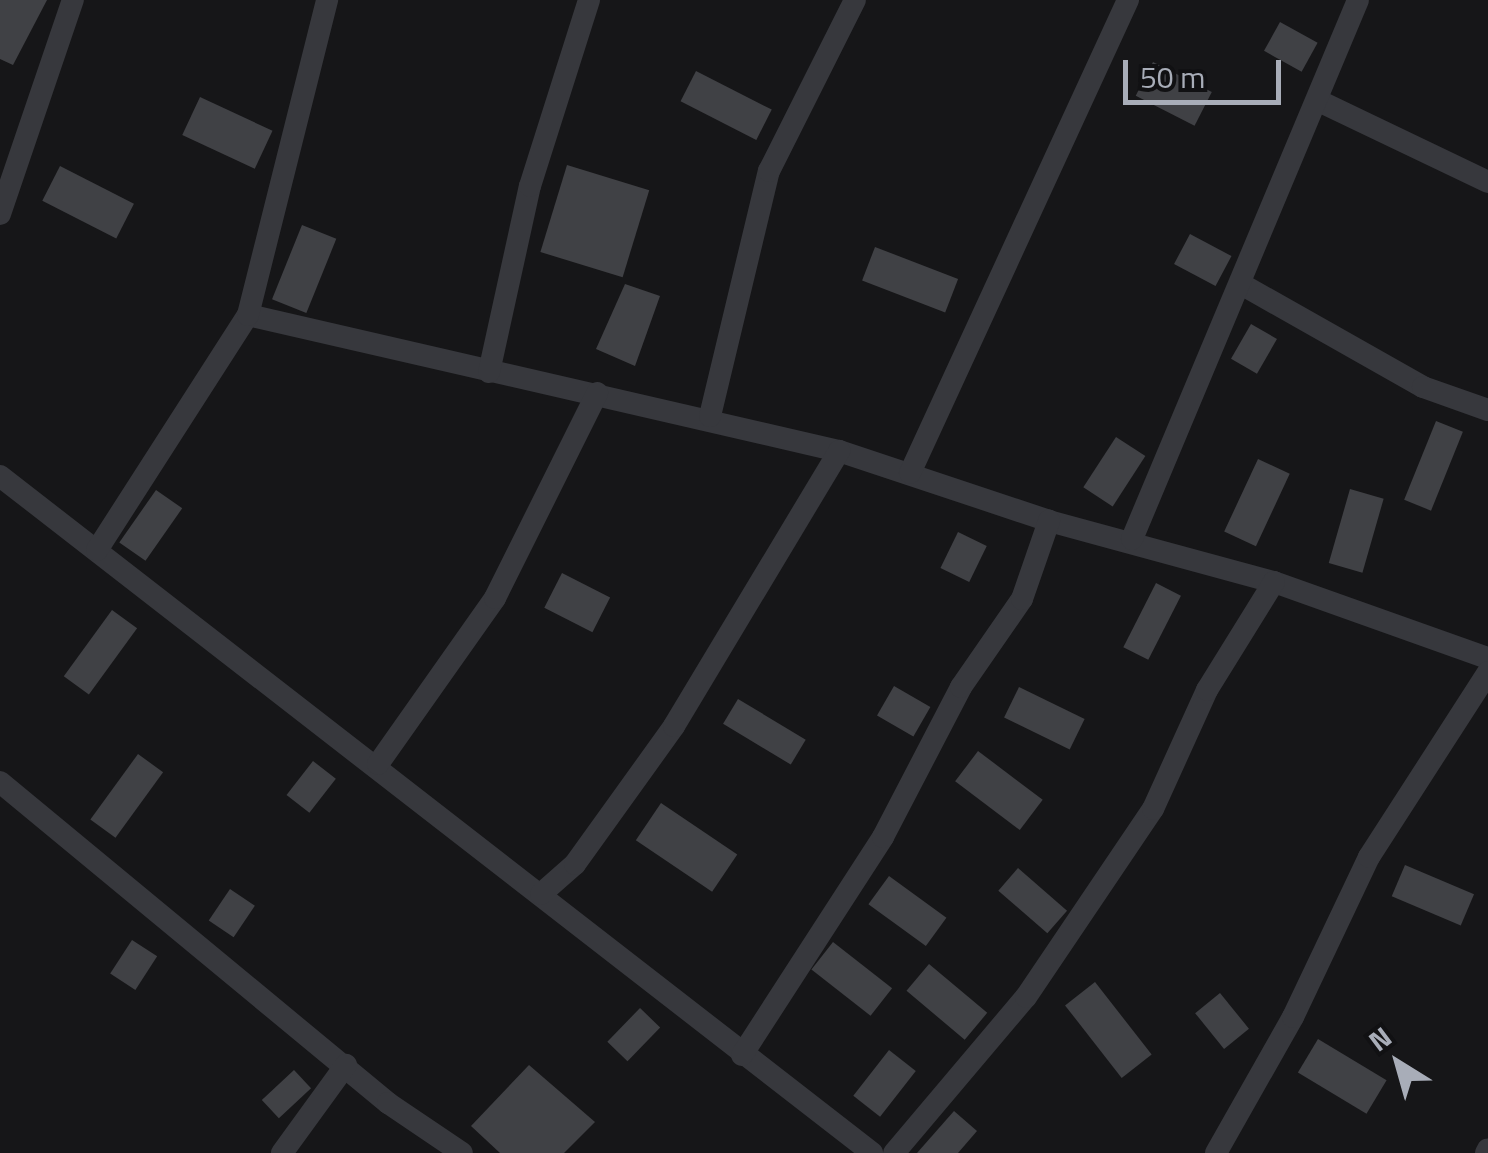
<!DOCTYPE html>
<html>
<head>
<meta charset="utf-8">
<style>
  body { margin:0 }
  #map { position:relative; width:1488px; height:1153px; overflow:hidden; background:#161618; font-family:"Titillium Web",sans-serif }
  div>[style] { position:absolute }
  .building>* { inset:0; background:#404145; transform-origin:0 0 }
  .minor>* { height:22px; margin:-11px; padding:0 11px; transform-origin:11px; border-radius:11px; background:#37383d }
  span { translate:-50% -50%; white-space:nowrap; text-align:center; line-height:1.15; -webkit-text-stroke:8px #111113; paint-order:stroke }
  .north { position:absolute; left:1348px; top:1013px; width:100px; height:100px; -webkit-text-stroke:8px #111113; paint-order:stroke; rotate:323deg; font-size:28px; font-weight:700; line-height:40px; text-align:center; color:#a8adb8 }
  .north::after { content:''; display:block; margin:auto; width:35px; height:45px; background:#a8adb8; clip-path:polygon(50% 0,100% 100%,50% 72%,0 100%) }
  .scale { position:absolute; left:1123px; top:60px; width:158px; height:45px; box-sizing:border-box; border:5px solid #a8adb8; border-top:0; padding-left:12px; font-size:30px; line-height:35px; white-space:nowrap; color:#a8adb8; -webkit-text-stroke:8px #111113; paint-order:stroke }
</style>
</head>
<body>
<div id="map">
  <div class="building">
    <div style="clip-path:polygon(0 0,47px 0,13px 65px,0 59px)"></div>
    <div style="left:1280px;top:22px;width:43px;height:33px;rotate:29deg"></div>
    <div style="left:1153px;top:62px;width:66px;height:38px;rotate:27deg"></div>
    <div style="left:696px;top:71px;width:85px;height:34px;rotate:27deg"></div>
    <div style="left:200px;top:97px;width:80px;height:42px;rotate:25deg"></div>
    <div style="left:567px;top:165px;width:86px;height:91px;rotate:17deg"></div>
    <div style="left:60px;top:166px;width:83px;height:39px;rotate:27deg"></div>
    <div style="left:302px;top:225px;width:37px;height:80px;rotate:22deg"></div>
    <div style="left:1190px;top:234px;width:47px;height:34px;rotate:28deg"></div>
    <div style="left:875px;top:247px;width:89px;height:36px;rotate:21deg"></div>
    <div style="clip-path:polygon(625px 284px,660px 296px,635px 366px,596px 349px)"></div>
    <div style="left:1251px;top:324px;width:30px;height:40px;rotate:30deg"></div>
    <div style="left:1436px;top:421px;width:29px;height:85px;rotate:22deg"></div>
    <div style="left:1116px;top:437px;width:35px;height:60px;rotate:33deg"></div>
    <div style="left:1258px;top:459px;width:35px;height:80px;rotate:25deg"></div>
    <div style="left:1350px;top:489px;width:35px;height:77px;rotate:16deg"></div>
    <div style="left:156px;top:490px;width:32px;height:64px;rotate:35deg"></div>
    <div style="left:958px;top:532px;width:32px;height:40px;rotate:26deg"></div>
    <div style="left:562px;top:573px;width:54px;height:39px;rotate:27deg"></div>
    <div style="left:1156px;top:583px;width:28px;height:72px;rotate:27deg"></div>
    <div style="left:112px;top:610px;width:31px;height:82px;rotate:36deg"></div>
    <div style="left:894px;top:686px;width:42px;height:34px;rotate:30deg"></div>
    <div style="left:1019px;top:687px;width:73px;height:34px;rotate:26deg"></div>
    <div style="left:738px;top:699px;width:79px;height:29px;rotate:31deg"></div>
    <div style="left:978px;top:751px;width:81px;height:38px;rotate:37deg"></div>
    <div style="left:138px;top:754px;width:31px;height:81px;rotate:36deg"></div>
    <div style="left:313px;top:761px;width:29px;height:43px;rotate:38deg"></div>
    <div style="left:661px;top:803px;width:92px;height:45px;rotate:34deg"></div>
    <div style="left:1405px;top:865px;width:75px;height:34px;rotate:23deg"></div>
    <div style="left:1018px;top:868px;width:65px;height:30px;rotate:41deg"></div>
    <div style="left:889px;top:876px;width:71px;height:35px;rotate:36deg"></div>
    <div style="left:230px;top:889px;width:30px;height:38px;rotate:34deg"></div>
    <div style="left:132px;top:940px;width:30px;height:40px;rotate:33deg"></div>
    <div style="left:833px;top:942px;width:75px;height:35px;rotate:38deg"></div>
    <div style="left:929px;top:964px;width:76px;height:35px;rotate:40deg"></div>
    <div style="left:1095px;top:982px;width:92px;height:38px;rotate:52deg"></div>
    <div style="left:1220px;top:993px;width:46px;height:32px;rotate:51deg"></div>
    <div style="left:640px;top:1008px;width:28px;height:47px;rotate:44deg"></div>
    <div style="left:1318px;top:1039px;width:80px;height:39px;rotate:31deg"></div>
    <div style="left:889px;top:1050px;width:34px;height:58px;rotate:38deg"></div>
    <div style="clip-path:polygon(529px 1065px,595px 1122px,564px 1153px,500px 1153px,471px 1126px)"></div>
    <div style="left:294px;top:1070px;width:25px;height:44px;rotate:47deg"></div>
    <div style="clip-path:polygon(954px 1111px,977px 1131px,958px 1153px,917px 1153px)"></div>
  </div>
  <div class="minor">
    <div style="left:1321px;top:102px;width:185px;rotate:25.6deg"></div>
    <div style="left:0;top:214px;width:226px;rotate:-71.2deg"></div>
    <div style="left:1241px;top:284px;width:209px;rotate:29.5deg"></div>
    <div style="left:1423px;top:387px;width:69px;rotate:19.5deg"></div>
    <div style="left:248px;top:315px;width:606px;rotate:12.96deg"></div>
    <div style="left:839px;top:451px;width:221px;rotate:18.4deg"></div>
    <div style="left:1049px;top:521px;width:233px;rotate:15.2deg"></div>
    <div style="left:1274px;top:582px;width:227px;rotate:19.6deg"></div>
    <div style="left:489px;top:372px;width:190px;rotate:-77.6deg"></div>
    <div style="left:530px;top:186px;width:195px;rotate:-72.4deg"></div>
    <div style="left:710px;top:416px;width:252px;rotate:-76.5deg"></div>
    <div style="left:769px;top:171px;width:191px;rotate:-63.3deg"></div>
    <div style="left:910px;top:473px;width:521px;rotate:-65.26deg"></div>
    <div style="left:0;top:476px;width:1104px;rotate:37.82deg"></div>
    <div style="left:1132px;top:539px;width:584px;rotate:-67.25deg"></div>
    <div style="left:97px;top:550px;width:279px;rotate:-57.3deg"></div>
    <div style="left:248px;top:315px;width:325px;rotate:-75.9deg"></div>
    <div style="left:378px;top:764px;width:203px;rotate:-54.8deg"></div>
    <div style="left:495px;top:598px;width:229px;rotate:-63.5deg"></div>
    <div style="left:0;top:782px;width:504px;rotate:39.6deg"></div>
    <div style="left:388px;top:1103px;width:89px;rotate:34deg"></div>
    <div style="left:541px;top:894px;width:45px;rotate:-41.4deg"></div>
    <div style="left:575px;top:864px;width:170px;rotate:-54.3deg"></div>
    <div style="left:674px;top:726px;width:321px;rotate:-59deg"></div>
    <div style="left:742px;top:1055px;width:260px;rotate:-57.1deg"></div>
    <div style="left:883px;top:837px;width:169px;rotate:-62.5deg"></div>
    <div style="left:961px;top:687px;width:107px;rotate:-55.3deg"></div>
    <div style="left:1022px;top:599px;width:83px;rotate:-70.9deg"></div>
    <div style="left:282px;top:1153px;width:109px;rotate:-54deg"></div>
    <div style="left:894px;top:1153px;width:204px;rotate:-49.8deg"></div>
    <div style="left:1026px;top:997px;width:227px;rotate:-56deg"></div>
    <div style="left:1153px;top:809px;width:131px;rotate:-65.6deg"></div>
    <div style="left:1207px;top:690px;width:127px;rotate:-58.2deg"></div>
    <div style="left:1216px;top:1153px;width:156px;rotate:-60.5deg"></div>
    <div style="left:1293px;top:1017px;width:177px;rotate:-64.6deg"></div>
    <div style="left:1369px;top:857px;width:220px;rotate:-57.2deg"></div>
    <div style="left:1486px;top:1153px;width:4px;rotate:-63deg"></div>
  </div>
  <div class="north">N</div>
  <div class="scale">50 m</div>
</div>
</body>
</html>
